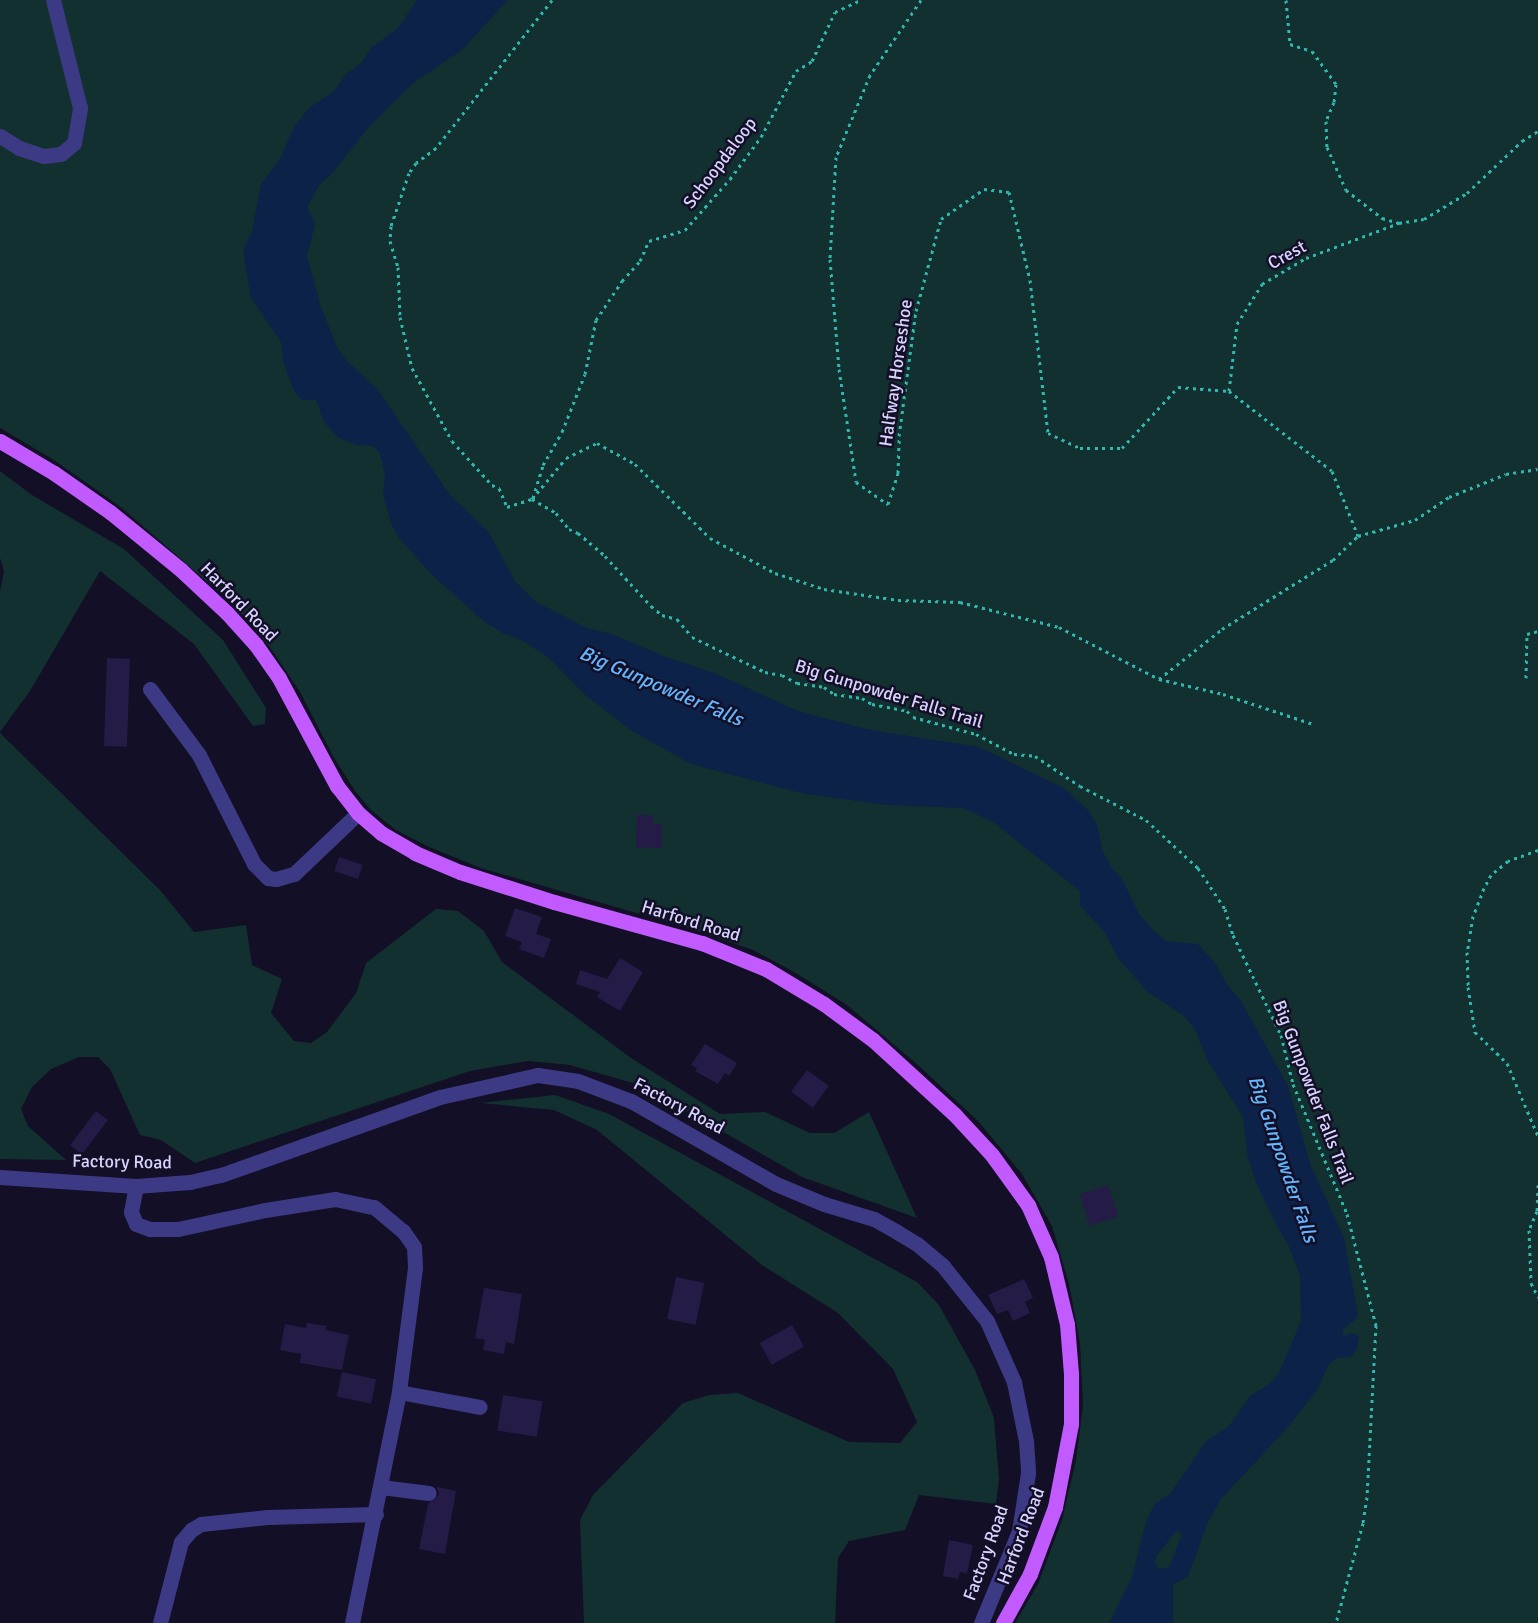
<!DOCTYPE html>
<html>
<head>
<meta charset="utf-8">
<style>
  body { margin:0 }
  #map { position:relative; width:1538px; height:1623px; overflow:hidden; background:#130f26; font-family:Signika,sans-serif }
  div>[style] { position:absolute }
  .green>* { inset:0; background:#12302f }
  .water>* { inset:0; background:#0c2248 }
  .building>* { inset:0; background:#241b47; transform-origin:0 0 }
  .path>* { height:3px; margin-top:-1.5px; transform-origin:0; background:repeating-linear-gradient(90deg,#2fb8b0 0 3px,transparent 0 7.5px) }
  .minor>* { height:15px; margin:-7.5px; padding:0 7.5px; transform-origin:7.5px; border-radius:7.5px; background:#3d3a85 }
  .major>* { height:15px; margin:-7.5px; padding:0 7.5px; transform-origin:7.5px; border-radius:7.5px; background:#c25bff }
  span { translate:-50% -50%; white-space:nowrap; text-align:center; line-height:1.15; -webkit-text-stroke:5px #130f26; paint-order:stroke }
  .street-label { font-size:18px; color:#d9d4ff }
  .water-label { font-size:20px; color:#62b6ff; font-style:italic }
</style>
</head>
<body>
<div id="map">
  <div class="green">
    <div style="clip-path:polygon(0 0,1538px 0,1538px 1623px,1015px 1623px,1038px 1584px,1062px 1520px,1076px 1460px,1083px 1405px,1080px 1343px,1069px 1284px,1052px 1226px,1022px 1174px,979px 1122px,918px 1065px,847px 1005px,794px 972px,753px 950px,695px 930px,481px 868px,429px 847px,396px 830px,371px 810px,355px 791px,333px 756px,300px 692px,269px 646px,234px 605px,122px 508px,54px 460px,0 428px)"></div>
    <div style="clip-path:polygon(0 471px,32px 495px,124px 549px,223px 640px,266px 708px,265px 724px,253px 726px,194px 644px,100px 571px,30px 691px,0 732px,0 592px,4px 571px,0 558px)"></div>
    <div style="clip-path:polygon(0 733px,160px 890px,194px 932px,246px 925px,252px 965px,282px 979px,271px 1013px,294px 1041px,311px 1043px,327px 1032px,356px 993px,366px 963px,436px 909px,458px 911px,484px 931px,502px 962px,631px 1058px,720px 1114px,765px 1112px,810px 1133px,834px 1133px,869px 1112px,917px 1218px,802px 1177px,643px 1086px,570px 1065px,528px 1061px,470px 1071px,195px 1163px,161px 1140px,140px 1135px,110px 1069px,98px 1057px,79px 1057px,51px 1069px,32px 1087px,21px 1109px,28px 1126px,66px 1160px,0 1159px)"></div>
    <div style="clip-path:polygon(555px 1095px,609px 1114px,917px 1282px,939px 1305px,975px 1370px,994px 1418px,999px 1479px,996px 1504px,919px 1495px,905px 1530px,849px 1541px,838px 1558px,835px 1623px,584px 1623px,580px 1520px,593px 1495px,683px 1403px,709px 1395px,738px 1393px,849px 1442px,900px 1443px,917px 1422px,893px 1369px,838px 1313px,762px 1265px,597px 1130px,554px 1110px,480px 1103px)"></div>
  </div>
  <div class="water">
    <div style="clip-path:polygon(evenodd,417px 0,508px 0,463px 49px,412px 84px,369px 127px,330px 176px,320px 184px,307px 207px,315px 224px,307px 256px,321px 307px,337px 347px,347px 361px,378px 390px,450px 495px,488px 531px,515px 581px,536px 602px,587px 628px,612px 634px,661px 655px,714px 673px,798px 711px,866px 729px,979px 747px,1064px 788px,1089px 811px,1097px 824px,1102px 849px,1111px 867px,1122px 879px,1139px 914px,1154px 931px,1166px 941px,1198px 944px,1216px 964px,1226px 983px,1241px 1001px,1288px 1086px,1311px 1166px,1344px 1238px,1358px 1315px,1355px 1320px,1342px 1330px,1344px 1336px,1352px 1333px,1359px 1336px,1357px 1349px,1351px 1357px,1337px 1358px,1328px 1365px,1318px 1389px,1287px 1428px,1221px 1499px,1208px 1522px,1188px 1577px,1173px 1584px,1173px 1623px,1109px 1623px,1132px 1577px,1145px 1525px,1152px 1509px,1157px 1502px,1170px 1494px,1206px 1441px,1229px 1426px,1250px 1396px,1269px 1384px,1279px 1373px,1301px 1321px,1300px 1276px,1288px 1244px,1278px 1228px,1256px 1183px,1247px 1154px,1243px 1117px,1207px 1060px,1196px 1031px,1184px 1016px,1148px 992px,1118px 958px,1104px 931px,1080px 906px,1080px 891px,993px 822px,963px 808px,887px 805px,805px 794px,691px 764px,632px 731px,584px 694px,549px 658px,523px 641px,502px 633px,482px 620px,430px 573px,398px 537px,391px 523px,383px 494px,385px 474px,380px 453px,373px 446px,356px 445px,339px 438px,324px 422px,316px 400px,302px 400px,295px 393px,283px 362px,281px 342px,251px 298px,243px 251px,252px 231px,261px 184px,279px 161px,294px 127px,309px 108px,334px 91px,346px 74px,361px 63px,371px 48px,398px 28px,417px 0,1176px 1531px,1182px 1534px,1169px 1567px,1160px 1569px,1155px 1564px,1156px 1557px,1176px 1531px)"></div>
  </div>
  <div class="building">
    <div style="left:107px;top:658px;width:23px;height:88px;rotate:2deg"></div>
    <div style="clip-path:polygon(637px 815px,653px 815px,653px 824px,662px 824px,662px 848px,636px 848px)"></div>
    <div style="left:339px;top:857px;width:25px;height:15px;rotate:18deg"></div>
    <div style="clip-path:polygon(515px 908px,542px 917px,536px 934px,551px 939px,544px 958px,519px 949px,522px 942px,505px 936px)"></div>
    <div style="clip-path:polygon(620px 958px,643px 972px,620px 1011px,597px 997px,600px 992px,576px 984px,580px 970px,607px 979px)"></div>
    <div style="clip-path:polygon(705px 1044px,737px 1063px,729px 1076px,725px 1073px,718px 1084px,695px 1071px,697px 1068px,691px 1065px)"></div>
    <div style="left:807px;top:1070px;width:27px;height:27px;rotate:36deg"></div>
    <div style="left:96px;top:1111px;width:15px;height:43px;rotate:37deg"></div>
    <div style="left:1108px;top:1185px;width:33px;height:30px;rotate:72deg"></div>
    <div style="left:676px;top:1277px;width:29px;height:43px;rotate:12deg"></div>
    <div style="clip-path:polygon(1024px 1279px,1033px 1298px,1025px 1302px,1030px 1313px,1013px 1321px,1008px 1310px,997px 1314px,988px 1295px)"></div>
    <div style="clip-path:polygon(484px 1288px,522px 1294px,514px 1344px,506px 1342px,504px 1354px,483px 1350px,485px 1340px,475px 1338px)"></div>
    <div style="clip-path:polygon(307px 1323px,326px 1326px,326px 1330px,349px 1335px,342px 1370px,300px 1363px,301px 1354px,280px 1350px,285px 1324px,306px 1328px)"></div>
    <div style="left:792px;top:1325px;width:25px;height:37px;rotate:61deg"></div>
    <div style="left:342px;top:1372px;width:35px;height:25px;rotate:12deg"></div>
    <div style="left:503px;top:1395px;width:40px;height:36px;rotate:9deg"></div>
    <div style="clip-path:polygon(437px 1487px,456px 1491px,445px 1554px,419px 1549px,428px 1504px,439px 1495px)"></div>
    <div style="clip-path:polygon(949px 1540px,973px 1545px,967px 1573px,960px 1572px,958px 1579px,943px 1576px)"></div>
  </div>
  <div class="path">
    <div style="left:552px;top:0;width:188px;rotate:128.1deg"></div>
    <div style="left:436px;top:148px;width:25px;rotate:143deg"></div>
    <div style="left:416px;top:163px;width:12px;rotate:125deg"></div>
    <div style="left:409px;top:173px;width:56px;rotate:108.8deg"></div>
    <div style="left:391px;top:226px;width:15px;rotate:94deg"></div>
    <div style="left:390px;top:241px;width:27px;rotate:73deg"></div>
    <div style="left:398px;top:267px;width:50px;rotate:87.7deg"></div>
    <div style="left:400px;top:317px;width:52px;rotate:76.8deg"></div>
    <div style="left:412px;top:368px;width:83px;rotate:61.3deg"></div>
    <div style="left:452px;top:441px;width:59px;rotate:47.7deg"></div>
    <div style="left:492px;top:485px;width:8px;rotate:23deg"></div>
    <div style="left:499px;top:488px;width:21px;rotate:67deg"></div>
    <div style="left:507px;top:507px;width:26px;rotate:-18deg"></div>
    <div style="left:532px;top:499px;width:28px;rotate:30deg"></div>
    <div style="left:556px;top:513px;width:21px;rotate:51deg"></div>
    <div style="left:569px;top:529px;width:10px;rotate:24deg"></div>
    <div style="left:578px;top:533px;width:35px;rotate:40deg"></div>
    <div style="left:605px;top:556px;width:68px;rotate:47.4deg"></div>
    <div style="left:651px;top:606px;width:14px;rotate:39deg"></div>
    <div style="left:662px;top:615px;width:16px;rotate:15deg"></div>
    <div style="left:677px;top:619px;width:23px;rotate:50deg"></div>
    <div style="left:692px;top:637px;width:81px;rotate:25.6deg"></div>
    <div style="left:765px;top:672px;width:17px;rotate:10deg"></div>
    <div style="left:782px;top:675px;width:17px;rotate:28deg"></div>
    <div style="left:797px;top:683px;width:27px;rotate:8deg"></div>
    <div style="left:824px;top:687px;width:12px;rotate:35deg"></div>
    <div style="left:834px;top:694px;width:28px;rotate:8deg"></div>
    <div style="left:862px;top:698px;width:12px;rotate:31deg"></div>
    <div style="left:872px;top:704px;width:36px;rotate:11deg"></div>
    <div style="left:907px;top:711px;width:8px;rotate:45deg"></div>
    <div style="left:913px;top:717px;width:65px;rotate:15.1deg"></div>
    <div style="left:976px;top:734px;width:43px;rotate:27.8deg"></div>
    <div style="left:1014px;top:754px;width:21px;rotate:5deg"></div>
    <div style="left:1035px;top:756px;width:54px;rotate:33.7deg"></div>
    <div style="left:1080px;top:786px;width:74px;rotate:27.3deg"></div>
    <div style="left:1146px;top:820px;width:71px;rotate:42.7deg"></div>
    <div style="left:1198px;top:868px;width:49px;rotate:56.6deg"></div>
    <div style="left:1225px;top:909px;width:27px;rotate:73deg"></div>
    <div style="left:1233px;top:935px;width:111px;rotate:64.4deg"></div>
    <div style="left:1281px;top:1035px;width:50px;rotate:76.2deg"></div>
    <div style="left:1293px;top:1084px;width:141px;rotate:67.4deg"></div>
    <div style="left:1347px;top:1214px;width:115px;rotate:75.4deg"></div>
    <div style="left:1376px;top:1325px;width:172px;rotate:93deg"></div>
    <div style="left:1367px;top:1497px;width:26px;rotate:99deg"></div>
    <div style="left:1363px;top:1523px;width:104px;rotate:105.1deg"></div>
    <div style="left:921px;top:0;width:91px;rotate:124.2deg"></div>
    <div style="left:870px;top:75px;width:89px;rotate:112.5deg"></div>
    <div style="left:836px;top:157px;width:102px;rotate:93.4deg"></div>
    <div style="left:830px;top:259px;width:110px;rotate:85.3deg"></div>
    <div style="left:839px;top:369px;width:114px;rotate:81.4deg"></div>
    <div style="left:856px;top:482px;width:39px;rotate:35deg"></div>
    <div style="left:888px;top:504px;width:33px;rotate:-72deg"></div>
    <div style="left:898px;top:473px;width:37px;rotate:-88deg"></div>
    <div style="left:899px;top:436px;width:126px;rotate:-82.3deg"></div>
    <div style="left:916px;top:311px;width:95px;rotate:-74.8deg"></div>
    <div style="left:941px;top:219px;width:52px;rotate:-34.9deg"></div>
    <div style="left:984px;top:189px;width:25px;rotate:7deg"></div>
    <div style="left:1009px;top:192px;width:90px;rotate:76.6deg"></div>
    <div style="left:1030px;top:280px;width:154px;rotate:83.3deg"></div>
    <div style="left:1048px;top:433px;width:35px;rotate:25deg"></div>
    <div style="left:1080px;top:448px;width:42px"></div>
    <div style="left:1122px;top:448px;width:83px;rotate:-47.4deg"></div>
    <div style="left:1178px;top:387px;width:51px;rotate:4.5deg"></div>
    <div style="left:1229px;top:391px;width:130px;rotate:37.8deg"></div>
    <div style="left:1332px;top:471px;width:70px;rotate:68.2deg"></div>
    <div style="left:1286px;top:0;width:44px;rotate:84.8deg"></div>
    <div style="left:1290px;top:44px;width:23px;rotate:18deg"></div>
    <div style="left:1312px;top:51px;width:41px;rotate:54deg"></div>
    <div style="left:1336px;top:84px;width:18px;rotate:96deg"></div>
    <div style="left:1334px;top:102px;width:21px;rotate:113deg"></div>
    <div style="left:1326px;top:121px;width:26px;rotate:88deg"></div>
    <div style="left:1327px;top:147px;width:47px;rotate:66.2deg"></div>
    <div style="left:1346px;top:190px;width:46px;rotate:37.9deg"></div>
    <div style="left:1382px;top:218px;width:18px;rotate:16deg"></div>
    <div style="left:1399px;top:223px;width:25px;rotate:-9deg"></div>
    <div style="left:1424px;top:219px;width:50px;rotate:-31.2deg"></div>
    <div style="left:1467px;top:193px;width:76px;rotate:-43.4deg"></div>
    <div style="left:1522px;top:141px;width:19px;rotate:-32deg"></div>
    <div style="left:1229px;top:391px;width:67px;rotate:-83.2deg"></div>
    <div style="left:1237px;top:324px;width:47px;rotate:-58deg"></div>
    <div style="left:1262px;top:284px;width:51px;rotate:-30.6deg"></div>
    <div style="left:1306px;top:258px;width:99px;rotate:-20.6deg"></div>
    <div style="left:533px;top:498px;width:34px;rotate:-73deg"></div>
    <div style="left:543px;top:465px;width:38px;rotate:-60deg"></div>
    <div style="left:562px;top:432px;width:62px;rotate:-68.4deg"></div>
    <div style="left:585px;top:374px;width:55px;rotate:-78.5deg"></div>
    <div style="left:596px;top:320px;width:47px;rotate:-56.3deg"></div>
    <div style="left:622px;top:281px;width:27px;rotate:-48deg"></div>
    <div style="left:640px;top:261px;width:22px;rotate:-66deg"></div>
    <div style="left:649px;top:241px;width:38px;rotate:-17deg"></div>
    <div style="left:685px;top:230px;width:68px;rotate:-48.6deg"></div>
    <div style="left:730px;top:179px;width:52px;rotate:-53.6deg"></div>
    <div style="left:761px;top:137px;width:75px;rotate:-62.1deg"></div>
    <div style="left:796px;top:71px;width:19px;rotate:-32deg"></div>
    <div style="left:812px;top:61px;width:54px;rotate:-64.9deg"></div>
    <div style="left:835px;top:12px;width:29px;rotate:-25deg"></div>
    <div style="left:532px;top:499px;width:53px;rotate:-50.3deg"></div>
    <div style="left:566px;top:458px;width:34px;rotate:-26deg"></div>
    <div style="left:597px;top:443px;width:43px;rotate:28.9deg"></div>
    <div style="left:635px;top:464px;width:105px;rotate:44.6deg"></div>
    <div style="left:710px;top:538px;width:74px;rotate:28.3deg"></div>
    <div style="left:775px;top:573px;width:52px;rotate:18.1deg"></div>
    <div style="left:824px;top:589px;width:75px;rotate:8.5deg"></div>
    <div style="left:898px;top:600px;width:62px;rotate:1.8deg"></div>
    <div style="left:960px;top:602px;width:102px;rotate:14.2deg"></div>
    <div style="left:1059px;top:627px;width:113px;rotate:27.5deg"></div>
    <div style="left:1159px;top:679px;width:80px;rotate:-38.4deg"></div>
    <div style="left:1222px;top:629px;width:131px;rotate:-31.9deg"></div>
    <div style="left:1333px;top:560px;width:35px;rotate:-44deg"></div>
    <div style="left:1358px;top:536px;width:59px;rotate:-15.7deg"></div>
    <div style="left:1415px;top:520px;width:41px;rotate:-34.1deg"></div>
    <div style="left:1449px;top:497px;width:61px;rotate:-22deg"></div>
    <div style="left:1506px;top:474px;width:32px;rotate:-9deg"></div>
    <div style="left:1526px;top:678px;width:44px;rotate:-88.7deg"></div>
    <div style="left:1527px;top:634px;width:11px;rotate:-15deg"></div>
    <div style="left:1159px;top:679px;width:66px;rotate:13.2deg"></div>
    <div style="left:1223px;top:694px;width:95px;rotate:18.4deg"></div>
    <div style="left:1538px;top:850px;width:32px;rotate:160deg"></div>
    <div style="left:1508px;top:861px;width:22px;rotate:141deg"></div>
    <div style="left:1491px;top:875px;width:15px;rotate:118deg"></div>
    <div style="left:1484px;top:888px;width:30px;rotate:111deg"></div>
    <div style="left:1473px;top:916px;width:36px;rotate:99deg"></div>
    <div style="left:1467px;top:952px;width:35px;rotate:88deg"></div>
    <div style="left:1468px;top:987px;width:46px;rotate:81.2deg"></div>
    <div style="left:1475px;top:1032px;width:45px;rotate:44.1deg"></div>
    <div style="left:1507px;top:1063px;width:79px;rotate:67deg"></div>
    <div style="left:1538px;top:1185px;width:26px;rotate:92deg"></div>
    <div style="left:1537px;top:1211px;width:21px;rotate:113deg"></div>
    <div style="left:1529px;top:1230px;width:53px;rotate:87.8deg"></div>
    <div style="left:1531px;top:1283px;width:16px;rotate:63deg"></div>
  </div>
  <div class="minor">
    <div style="left:0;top:136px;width:22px;rotate:32deg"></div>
    <div style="left:19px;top:148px;width:26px;rotate:18deg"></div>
    <div style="left:44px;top:156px;width:17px;rotate:-7deg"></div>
    <div style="left:61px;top:154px;width:17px;rotate:-40deg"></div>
    <div style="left:74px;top:143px;width:36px;rotate:-80deg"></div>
    <div style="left:80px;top:108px;width:111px;rotate:-104deg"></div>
    <div style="left:150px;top:689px;width:82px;rotate:53.4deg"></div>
    <div style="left:199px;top:755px;width:122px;rotate:63.2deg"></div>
    <div style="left:254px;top:864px;width:20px;rotate:45deg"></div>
    <div style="left:268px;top:878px;width:8px;rotate:7deg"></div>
    <div style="left:276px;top:879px;width:19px;rotate:-16deg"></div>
    <div style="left:294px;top:874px;width:88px;rotate:-43.6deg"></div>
    <div style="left:0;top:1177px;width:136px;rotate:3.8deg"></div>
    <div style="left:136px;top:1186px;width:54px;rotate:-4.2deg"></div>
    <div style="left:190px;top:1182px;width:32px;rotate:-13deg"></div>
    <div style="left:221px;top:1175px;width:232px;rotate:-19.6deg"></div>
    <div style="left:440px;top:1097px;width:100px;rotate:-12.7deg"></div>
    <div style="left:538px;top:1075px;width:40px;rotate:8.5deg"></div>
    <div style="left:578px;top:1081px;width:57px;rotate:20.7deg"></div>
    <div style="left:631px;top:1101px;width:167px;rotate:29.8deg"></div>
    <div style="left:776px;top:1184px;width:52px;rotate:22.6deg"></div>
    <div style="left:824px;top:1204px;width:52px;rotate:16.7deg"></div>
    <div style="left:874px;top:1219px;width:26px;rotate:29deg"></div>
    <div style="left:897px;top:1232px;width:23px;rotate:31deg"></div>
    <div style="left:917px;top:1244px;width:34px;rotate:40deg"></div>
    <div style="left:943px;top:1266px;width:70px;rotate:51.3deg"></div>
    <div style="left:987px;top:1321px;width:67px;rotate:66.1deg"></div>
    <div style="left:1014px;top:1382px;width:60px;rotate:78.5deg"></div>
    <div style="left:1026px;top:1441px;width:32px;rotate:86deg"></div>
    <div style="left:1028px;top:1473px;width:59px;rotate:98.8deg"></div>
    <div style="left:1019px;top:1531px;width:100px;rotate:112.4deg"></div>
    <div style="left:136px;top:1186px;width:26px;rotate:101deg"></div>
    <div style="left:131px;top:1212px;width:13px;rotate:67deg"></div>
    <div style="left:136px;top:1224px;width:15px;rotate:20deg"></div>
    <div style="left:150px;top:1229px;width:28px"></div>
    <div style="left:178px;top:1229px;width:89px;rotate:-12.3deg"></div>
    <div style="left:265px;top:1210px;width:71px;rotate:-8.9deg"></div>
    <div style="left:335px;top:1199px;width:40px;rotate:12deg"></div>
    <div style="left:374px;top:1207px;width:38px;rotate:40deg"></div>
    <div style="left:403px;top:1231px;width:19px;rotate:55deg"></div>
    <div style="left:414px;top:1247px;width:21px;rotate:87deg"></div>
    <div style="left:415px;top:1268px;width:125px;rotate:97.4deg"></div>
    <div style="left:399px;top:1392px;width:236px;rotate:101.5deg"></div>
    <div style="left:399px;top:1392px;width:82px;rotate:10.5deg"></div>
    <div style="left:381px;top:1487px;width:48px;rotate:7.1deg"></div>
    <div style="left:160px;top:1623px;width:84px;rotate:-75.5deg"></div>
    <div style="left:181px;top:1542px;width:16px;rotate:-50deg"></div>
    <div style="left:191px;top:1530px;width:12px;rotate:-31deg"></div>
    <div style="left:201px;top:1524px;width:67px;rotate:-6deg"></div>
    <div style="left:268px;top:1517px;width:108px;rotate:-1.6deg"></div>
  </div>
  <div class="major">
    <div style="left:0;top:441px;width:63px;rotate:30.7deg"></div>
    <div style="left:54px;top:473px;width:68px;rotate:34.9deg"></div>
    <div style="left:110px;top:512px;width:92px;rotate:39.2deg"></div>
    <div style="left:181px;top:570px;width:63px;rotate:43.1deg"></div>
    <div style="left:227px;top:613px;width:43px;rotate:47.8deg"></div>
    <div style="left:256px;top:645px;width:40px;rotate:55.1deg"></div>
    <div style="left:279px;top:678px;width:123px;rotate:61.8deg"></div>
    <div style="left:337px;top:786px;width:34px;rotate:52deg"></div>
    <div style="left:358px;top:813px;width:30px;rotate:41deg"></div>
    <div style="left:381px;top:833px;width:39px;rotate:30deg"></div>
    <div style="left:415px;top:853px;width:49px;rotate:22.9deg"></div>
    <div style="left:460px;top:872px;width:99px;rotate:17.7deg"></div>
    <div style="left:554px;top:902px;width:154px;rotate:15.5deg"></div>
    <div style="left:702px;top:943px;width:69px;rotate:22.1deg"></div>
    <div style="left:766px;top:969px;width:68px;rotate:31.1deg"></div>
    <div style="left:824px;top:1004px;width:61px;rotate:36.3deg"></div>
    <div style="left:873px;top:1040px;width:111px;rotate:42.4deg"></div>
    <div style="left:955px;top:1115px;width:54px;rotate:47.2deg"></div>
    <div style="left:992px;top:1155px;width:62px;rotate:54.2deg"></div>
    <div style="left:1028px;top:1205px;width:57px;rotate:66.1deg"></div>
    <div style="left:1051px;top:1257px;width:69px;rotate:76.6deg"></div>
    <div style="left:1067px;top:1324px;width:50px;rotate:85.4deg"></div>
    <div style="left:1071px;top:1374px;width:50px;rotate:90deg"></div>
    <div style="left:1071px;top:1424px;width:85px;rotate:100.9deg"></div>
    <div style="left:1055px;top:1507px;width:72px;rotate:110.5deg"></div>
    <div style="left:1030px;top:1574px;width:56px;rotate:118.9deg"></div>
  </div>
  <div class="street-label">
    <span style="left:720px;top:163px;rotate:-53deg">Schoopdaloop</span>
    <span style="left:1287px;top:255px;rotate:-29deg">Crest</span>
    <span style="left:896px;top:373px;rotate:-82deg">Halfway Horseshoe</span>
    <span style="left:239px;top:602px;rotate:46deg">Harford Road</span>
    <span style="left:889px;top:694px;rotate:17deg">Big Gunpowder Falls Trail</span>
    <span style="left:691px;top:921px;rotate:17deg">Harford Road</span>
    <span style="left:1313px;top:1092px;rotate:69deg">Big Gunpowder Falls Trail</span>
    <span style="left:679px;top:1106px;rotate:28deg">Factory Road</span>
    <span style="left:122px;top:1162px;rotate:1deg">Factory Road</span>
    <span style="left:1021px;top:1536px;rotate:-69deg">Harford Road</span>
    <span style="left:986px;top:1553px;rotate:-70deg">Factory Road</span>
  </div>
  <div class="water-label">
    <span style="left:661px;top:686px;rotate:23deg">Big Gunpowder Falls</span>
    <span style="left:1283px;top:1159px;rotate:71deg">Big Gunpowder Falls</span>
  </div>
</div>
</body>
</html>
